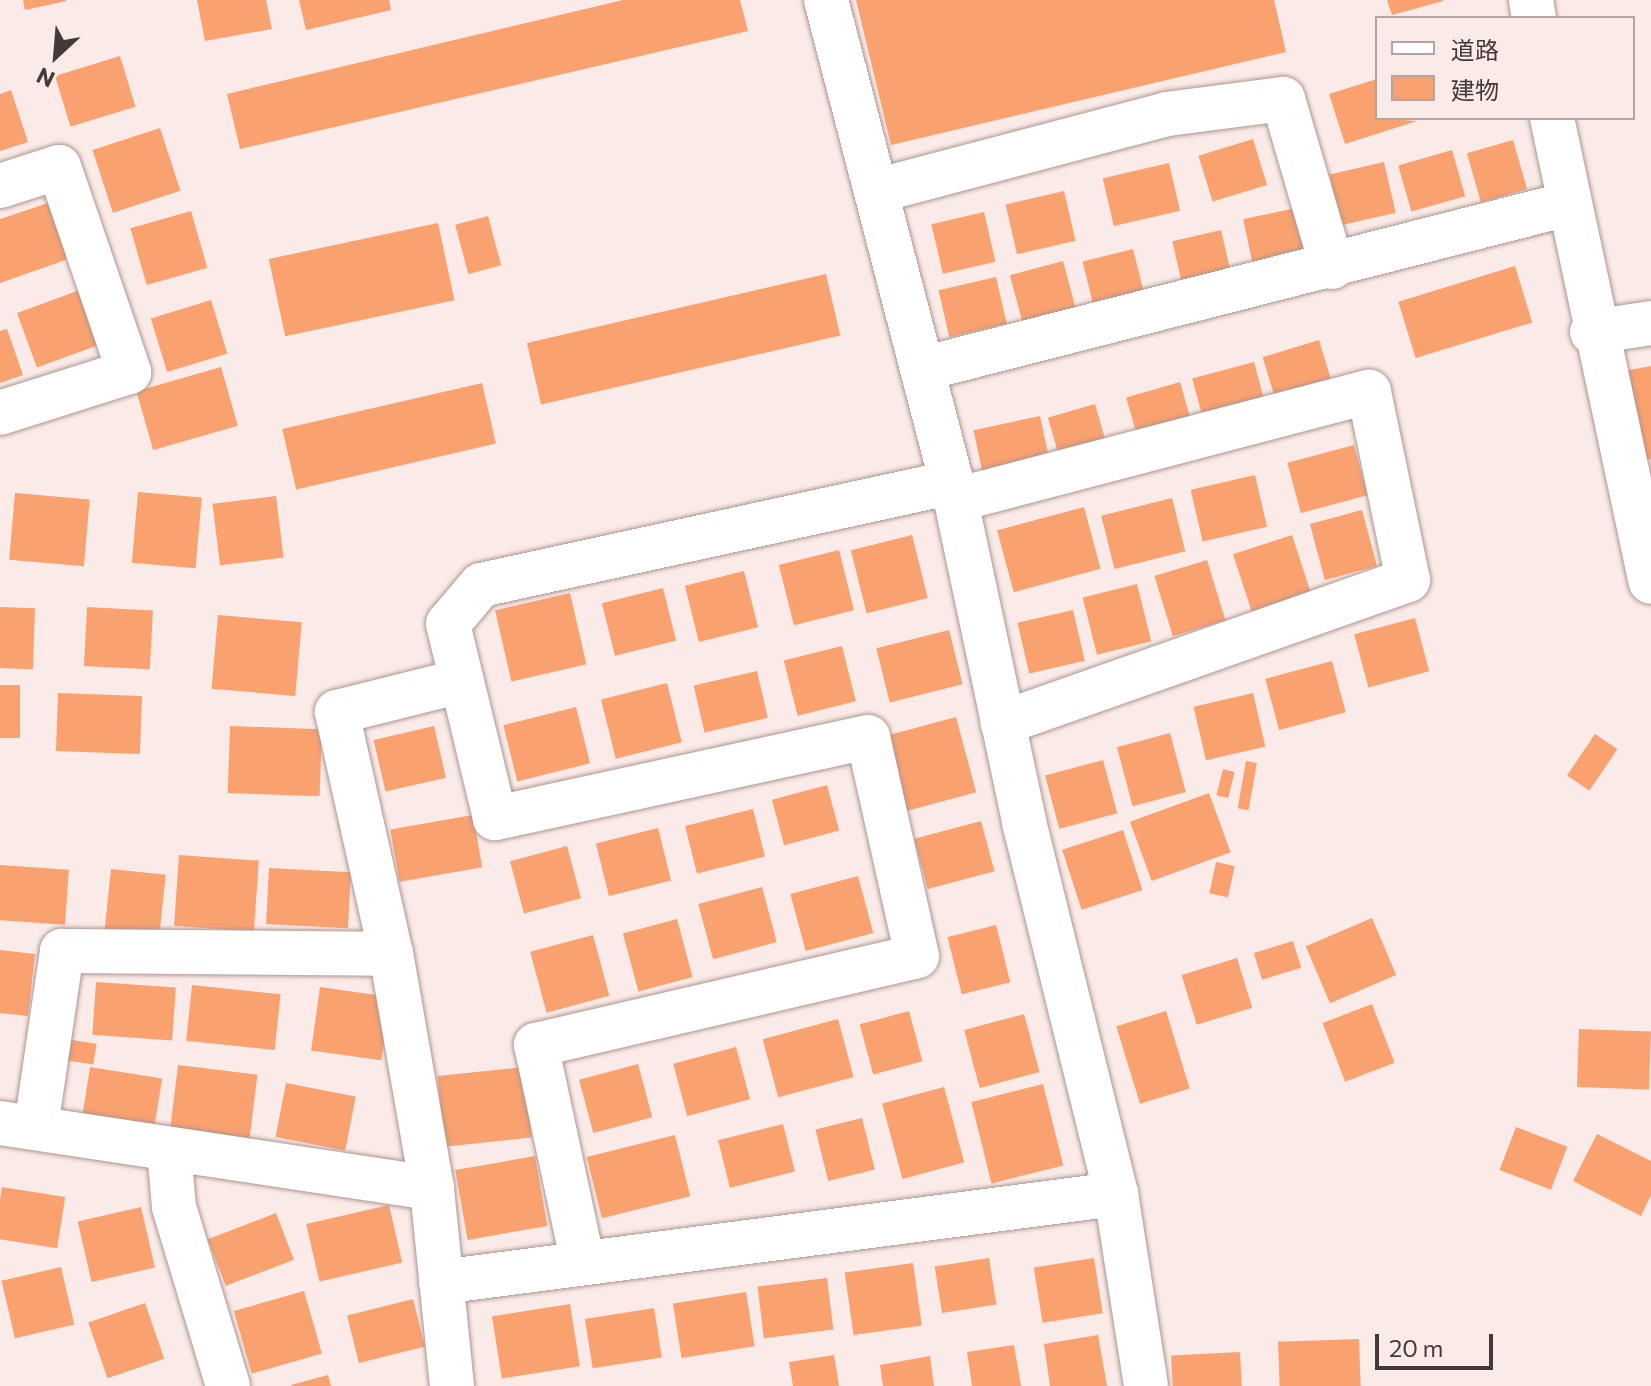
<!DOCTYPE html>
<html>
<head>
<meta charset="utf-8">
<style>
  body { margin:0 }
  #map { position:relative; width:1651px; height:1386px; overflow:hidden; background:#fbebe8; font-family:Commissioner,"Noto Sans JP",sans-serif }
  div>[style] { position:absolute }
  .building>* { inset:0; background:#faa170; transform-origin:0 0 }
  .roads { filter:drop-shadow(0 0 2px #ae9590) drop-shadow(0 0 2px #ae9590) }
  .minor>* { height:44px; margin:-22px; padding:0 22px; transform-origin:22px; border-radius:22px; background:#fff }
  span { translate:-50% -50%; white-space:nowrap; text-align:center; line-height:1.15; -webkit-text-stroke:6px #fbebe8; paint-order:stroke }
  .legend { position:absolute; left:1375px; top:16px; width:260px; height:104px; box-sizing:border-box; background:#fbebe8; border:2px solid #b2a4a2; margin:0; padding:10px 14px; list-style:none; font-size:24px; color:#453a38 }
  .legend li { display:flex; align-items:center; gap:16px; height:40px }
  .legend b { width:40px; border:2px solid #b2a4a2 }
  .north { position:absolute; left:16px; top:16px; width:80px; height:80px; -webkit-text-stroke:6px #fbebe8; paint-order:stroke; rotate:206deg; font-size:22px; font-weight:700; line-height:32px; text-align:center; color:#453a38 }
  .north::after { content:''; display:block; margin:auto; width:28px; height:36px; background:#453a38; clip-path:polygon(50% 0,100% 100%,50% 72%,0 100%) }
  .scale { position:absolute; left:1375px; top:1334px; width:118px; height:36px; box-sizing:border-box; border:4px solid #453a38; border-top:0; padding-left:10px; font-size:24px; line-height:28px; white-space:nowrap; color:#453a38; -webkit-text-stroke:6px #fbebe8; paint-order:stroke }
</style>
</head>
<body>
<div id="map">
  <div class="building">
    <div style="clip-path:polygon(23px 0,66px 0,66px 1px,25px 10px)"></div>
    <div style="clip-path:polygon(197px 0,266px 0,272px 29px,205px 41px)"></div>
    <div style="clip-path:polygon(299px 0,389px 0,391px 10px,306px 30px)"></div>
    <div style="clip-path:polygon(623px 0,740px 0,748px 31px,240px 149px,227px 94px)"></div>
    <div style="clip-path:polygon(856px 0,1274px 0,1286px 52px,891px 145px)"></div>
    <div style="clip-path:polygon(1387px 0,1443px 0,1443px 1px,1392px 15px)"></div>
    <div style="left:120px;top:56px;width:53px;height:68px;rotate:73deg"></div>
    <div style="clip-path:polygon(1377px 79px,1377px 118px,1417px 121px,1345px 144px,1329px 94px)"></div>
    <div style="clip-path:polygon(11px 90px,28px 142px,0 151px,0 94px)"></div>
    <div style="left:160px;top:128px;width:66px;height:71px;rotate:72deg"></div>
    <div style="left:1253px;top:139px;width:48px;height:57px;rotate:73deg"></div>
    <div style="left:1513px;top:140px;width:51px;height:48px;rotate:74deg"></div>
    <div style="left:1452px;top:150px;width:48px;height:56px;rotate:74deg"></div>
    <div style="left:1384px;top:162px;width:52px;height:56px;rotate:77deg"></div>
    <div style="left:1169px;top:163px;width:49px;height:68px;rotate:77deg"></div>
    <div style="left:1064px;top:191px;width:51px;height:60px;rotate:77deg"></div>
    <div style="clip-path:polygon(51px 202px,71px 258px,0 283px,0 219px)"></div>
    <div style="left:1296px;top:208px;width:50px;height:54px;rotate:78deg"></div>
    <div style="left:191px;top:211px;width:59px;height:63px;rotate:74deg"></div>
    <div style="left:984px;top:212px;width:51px;height:54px;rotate:77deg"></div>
    <div style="left:488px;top:216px;width:51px;height:34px;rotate:75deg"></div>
    <div style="left:438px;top:223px;width:79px;height:173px;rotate:78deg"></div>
    <div style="left:1221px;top:230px;width:46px;height:50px;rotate:77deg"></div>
    <div style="left:1133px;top:249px;width:49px;height:52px;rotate:76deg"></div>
    <div style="left:1063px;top:261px;width:56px;height:55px;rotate:75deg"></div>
    <div style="left:1515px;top:266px;width:59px;height:122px;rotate:73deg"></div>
    <div style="left:826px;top:274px;width:63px;height:307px;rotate:77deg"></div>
    <div style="left:996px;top:277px;width:48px;height:59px;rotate:77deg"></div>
    <div style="left:80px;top:290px;width:58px;height:67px;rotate:70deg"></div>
    <div style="left:211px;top:300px;width:56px;height:63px;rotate:73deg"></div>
    <div style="clip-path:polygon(7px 329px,23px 375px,0 383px,0 331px)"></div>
    <div style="left:1319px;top:340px;width:42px;height:59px;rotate:73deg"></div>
    <div style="left:1254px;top:362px;width:43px;height:64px;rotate:75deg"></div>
    <div style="clip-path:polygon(1651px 366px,1651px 459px,1638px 461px,1624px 371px)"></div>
    <div style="left:221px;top:367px;width:61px;height:88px;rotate:74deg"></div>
    <div style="left:1180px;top:382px;width:45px;height:56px;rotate:74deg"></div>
    <div style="left:482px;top:383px;width:62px;height:205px;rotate:77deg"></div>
    <div style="left:1095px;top:404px;width:47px;height:49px;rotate:74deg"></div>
    <div style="left:1040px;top:416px;width:48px;height:68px;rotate:78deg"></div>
    <div style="left:1354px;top:445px;width:52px;height:69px;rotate:75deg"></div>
    <div style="left:1255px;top:475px;width:53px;height:66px;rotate:77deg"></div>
    <div style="left:138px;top:492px;width:64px;height:71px;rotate:5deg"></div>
    <div style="left:15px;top:493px;width:75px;height:67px;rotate:5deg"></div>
    <div style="left:276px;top:496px;width:62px;height:64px;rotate:83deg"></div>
    <div style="left:1172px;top:498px;width:55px;height:73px;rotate:76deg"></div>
    <div style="left:1084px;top:507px;width:64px;height:90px;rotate:75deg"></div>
    <div style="left:1362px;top:510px;width:58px;height:54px;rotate:75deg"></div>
    <div style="left:912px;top:535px;width:65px;height:63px;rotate:76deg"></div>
    <div style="left:1292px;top:535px;width:60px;height:62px;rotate:72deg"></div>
    <div style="left:839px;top:550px;width:62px;height:62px;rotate:76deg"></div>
    <div style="left:1207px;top:560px;width:63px;height:55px;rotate:73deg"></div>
    <div style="left:744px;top:571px;width:58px;height:61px;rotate:76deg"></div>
    <div style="left:1137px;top:584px;width:59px;height:56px;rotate:76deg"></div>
    <div style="left:663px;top:588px;width:54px;height:63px;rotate:76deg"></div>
    <div style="left:570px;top:593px;width:73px;height:77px;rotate:77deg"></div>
    <div style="left:0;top:607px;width:35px;height:61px;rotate:2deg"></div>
    <div style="left:87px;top:607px;width:66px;height:59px;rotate:3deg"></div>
    <div style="left:1073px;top:610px;width:52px;height:57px;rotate:77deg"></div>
    <div style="left:218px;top:615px;width:84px;height:74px;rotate:5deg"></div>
    <div style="left:1415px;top:618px;width:55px;height:63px;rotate:75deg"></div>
    <div style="left:949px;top:630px;width:56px;height:75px;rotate:76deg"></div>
    <div style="left:842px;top:646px;width:57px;height:60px;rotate:76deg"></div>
    <div style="left:1332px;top:661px;width:53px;height:69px;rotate:75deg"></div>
    <div style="left:757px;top:671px;width:48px;height:65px;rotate:77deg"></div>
    <div style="left:667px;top:683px;width:61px;height:68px;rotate:76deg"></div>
    <div style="left:0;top:685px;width:20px;height:53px"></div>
    <div style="left:58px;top:693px;width:84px;height:58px;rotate:2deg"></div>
    <div style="left:1253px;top:693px;width:55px;height:61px;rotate:77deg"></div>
    <div style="left:576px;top:707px;width:58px;height:75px;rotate:76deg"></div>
    <div style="left:956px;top:717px;width:78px;height:72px;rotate:75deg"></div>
    <div style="left:230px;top:726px;width:92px;height:67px;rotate:2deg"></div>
    <div style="left:434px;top:726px;width:53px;height:62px;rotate:77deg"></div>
    <div style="left:1170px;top:733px;width:61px;height:55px;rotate:75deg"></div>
    <div style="left:1595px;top:734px;width:27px;height:50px;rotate:34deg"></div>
    <div style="left:1103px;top:760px;width:55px;height:60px;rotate:75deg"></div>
    <div style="left:1246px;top:761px;width:11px;height:48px;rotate:10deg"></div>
    <div style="left:1223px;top:769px;width:12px;height:27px;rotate:14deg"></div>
    <div style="left:827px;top:785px;width:47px;height:57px;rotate:75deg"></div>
    <div style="left:1209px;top:793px;width:63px;height:84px;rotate:70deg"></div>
    <div style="left:753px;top:809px;width:49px;height:70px;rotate:76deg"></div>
    <div style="left:473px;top:815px;width:53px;height:84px;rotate:80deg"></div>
    <div style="left:981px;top:821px;width:52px;height:69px;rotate:75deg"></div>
    <div style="left:658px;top:828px;width:54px;height:64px;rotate:76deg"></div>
    <div style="left:1123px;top:830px;width:63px;height:64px;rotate:72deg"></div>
    <div style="left:567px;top:846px;width:54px;height:59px;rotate:75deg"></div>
    <div style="left:179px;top:855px;width:80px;height:71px;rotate:4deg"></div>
    <div style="left:1216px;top:862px;width:19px;height:32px;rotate:12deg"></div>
    <div style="left:0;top:865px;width:69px;height:55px;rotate:4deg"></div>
    <div style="left:269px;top:868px;width:82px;height:56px;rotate:3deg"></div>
    <div style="left:111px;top:869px;width:55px;height:60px;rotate:6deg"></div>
    <div style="left:858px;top:876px;width:59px;height:70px;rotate:75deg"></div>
    <div style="left:762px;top:887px;width:57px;height:66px;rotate:75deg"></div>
    <div style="left:1372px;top:918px;width:62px;height:72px;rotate:67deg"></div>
    <div style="left:677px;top:919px;width:60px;height:56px;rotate:75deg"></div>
    <div style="left:996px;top:925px;width:59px;height:50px;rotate:76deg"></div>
    <div style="left:593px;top:935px;width:63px;height:65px;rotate:75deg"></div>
    <div style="left:1293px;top:941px;width:28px;height:41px;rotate:73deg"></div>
    <div style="clip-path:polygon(0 950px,35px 954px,28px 1016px,0 1013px)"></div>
    <div style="left:1237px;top:958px;width:52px;height:58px;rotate:73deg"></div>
    <div style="left:96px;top:982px;width:80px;height:53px;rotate:4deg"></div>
    <div style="left:192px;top:985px;width:89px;height:56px;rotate:6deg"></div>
    <div style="left:320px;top:987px;width:71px;height:64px;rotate:8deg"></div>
    <div style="left:1372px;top:1004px;width:63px;height:53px;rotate:69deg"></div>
    <div style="left:909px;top:1011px;width:52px;height:51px;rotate:75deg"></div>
    <div style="left:1166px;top:1011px;width:81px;height:52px;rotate:73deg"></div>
    <div style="left:1024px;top:1014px;width:60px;height:62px;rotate:75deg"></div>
    <div style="left:838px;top:1019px;width:60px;height:78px;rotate:75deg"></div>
    <div style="left:1579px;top:1029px;width:72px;height:58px;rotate:2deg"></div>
    <div style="left:66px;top:1039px;width:31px;height:21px;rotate:9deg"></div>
    <div style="left:736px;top:1047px;width:54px;height:65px;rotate:75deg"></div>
    <div style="left:638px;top:1064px;width:55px;height:61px;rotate:75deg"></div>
    <div style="left:178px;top:1065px;width:80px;height:69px;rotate:7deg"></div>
    <div style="left:90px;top:1067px;width:73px;height:52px;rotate:9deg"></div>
    <div style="left:524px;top:1067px;width:71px;height:87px;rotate:84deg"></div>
    <div style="left:286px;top:1083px;width:71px;height:55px;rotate:11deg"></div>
    <div style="left:1043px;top:1084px;width:84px;height:74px;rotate:76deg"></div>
    <div style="left:944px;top:1087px;width:78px;height:64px;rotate:75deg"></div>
    <div style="left:862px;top:1118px;width:53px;height:48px;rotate:76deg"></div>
    <div style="left:783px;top:1124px;width:49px;height:67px;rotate:76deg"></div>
    <div style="left:1516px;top:1127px;width:55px;height:46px;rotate:21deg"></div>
    <div style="clip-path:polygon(1597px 1134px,1651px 1161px,1651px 1195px,1641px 1216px,1573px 1181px)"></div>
    <div style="left:675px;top:1135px;width:63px;height:91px;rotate:76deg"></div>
    <div style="left:535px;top:1156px;width:71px;height:81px;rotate:80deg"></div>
    <div style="left:2px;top:1187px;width:64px;height:52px;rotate:9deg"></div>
    <div style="left:389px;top:1205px;width:59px;height:85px;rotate:77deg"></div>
    <div style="left:141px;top:1207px;width:62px;height:65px;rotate:77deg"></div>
    <div style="left:276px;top:1213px;width:50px;height:73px;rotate:69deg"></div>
    <div style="left:989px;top:1258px;width:47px;height:55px;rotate:81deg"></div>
    <div style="left:1094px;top:1258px;width:56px;height:61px;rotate:81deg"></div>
    <div style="left:913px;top:1263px;width:63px;height:69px;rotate:82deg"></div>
    <div style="left:61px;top:1267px;width:59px;height:61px;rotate:77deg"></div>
    <div style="left:827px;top:1278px;width:52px;height:70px;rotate:83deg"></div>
    <div style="left:304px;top:1291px;width:65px;height:73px;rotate:74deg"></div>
    <div style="left:746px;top:1292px;width:55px;height:74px;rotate:81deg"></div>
    <div style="left:413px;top:1299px;width:49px;height:68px;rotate:76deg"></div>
    <div style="left:145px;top:1303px;width:59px;height:60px;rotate:71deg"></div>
    <div style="left:570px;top:1304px;width:63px;height:79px;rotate:81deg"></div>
    <div style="left:654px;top:1308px;width:50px;height:70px;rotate:81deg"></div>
    <div style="clip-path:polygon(1098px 1335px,1107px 1386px,1050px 1386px,1044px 1344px)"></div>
    <div style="left:1359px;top:1339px;width:47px;height:81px;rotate:88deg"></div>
    <div style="clip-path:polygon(1014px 1345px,1021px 1386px,972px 1386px,967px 1352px)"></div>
    <div style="left:1240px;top:1352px;width:34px;height:69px;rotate:87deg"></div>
    <div style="clip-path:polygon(834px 1355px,839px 1386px,793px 1386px,789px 1362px)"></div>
    <div style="clip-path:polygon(930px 1356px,934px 1386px,883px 1386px,880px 1365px)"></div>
    <div style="clip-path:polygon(328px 1375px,331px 1386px,291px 1386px,291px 1385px)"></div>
  </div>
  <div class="roads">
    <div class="minor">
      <div style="left:826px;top:0;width:498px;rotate:75.4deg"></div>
      <div style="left:952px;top:482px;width:348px;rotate:78deg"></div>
      <div style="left:1024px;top:822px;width:383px;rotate:76.1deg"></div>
      <div style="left:1116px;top:1194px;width:194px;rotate:81.1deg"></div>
      <div style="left:1531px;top:0;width:18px;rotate:81deg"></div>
      <div style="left:1552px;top:118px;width:474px;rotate:78deg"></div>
      <div style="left:0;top:186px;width:62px;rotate:-17.9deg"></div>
      <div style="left:59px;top:167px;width:217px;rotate:71.1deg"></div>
      <div style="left:129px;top:372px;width:135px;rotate:162.4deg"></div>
      <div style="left:876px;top:191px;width:301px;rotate:-14.8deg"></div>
      <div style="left:1167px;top:114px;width:117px;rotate:-7.4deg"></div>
      <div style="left:1283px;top:99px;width:175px;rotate:73.7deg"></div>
      <div style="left:1592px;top:332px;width:60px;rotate:-8.7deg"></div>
      <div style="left:922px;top:369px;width:667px;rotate:-14.33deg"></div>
      <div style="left:956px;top:500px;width:427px;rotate:-14.7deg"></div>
      <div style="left:1369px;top:392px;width:192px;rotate:78.3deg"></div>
      <div style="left:1408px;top:580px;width:430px;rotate:160.6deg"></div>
      <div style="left:0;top:1123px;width:437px;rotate:8.6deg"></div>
      <div style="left:36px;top:1127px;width:178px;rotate:-81.6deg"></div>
      <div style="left:62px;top:951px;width:329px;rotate:0.5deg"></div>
      <div style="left:169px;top:1150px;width:57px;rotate:85deg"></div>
      <div style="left:174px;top:1207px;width:187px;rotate:73.2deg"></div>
      <div style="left:582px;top:1259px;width:219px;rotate:-102.1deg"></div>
      <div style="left:536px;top:1045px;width:391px;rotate:-13.1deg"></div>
      <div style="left:917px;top:956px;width:224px;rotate:-102.6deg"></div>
      <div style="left:868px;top:737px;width:382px;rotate:167.7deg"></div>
      <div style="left:495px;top:818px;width:200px;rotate:-103.6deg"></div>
      <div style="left:448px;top:624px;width:51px;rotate:-49.8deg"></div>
      <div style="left:481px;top:585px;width:482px;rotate:-12.3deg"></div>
      <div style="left:441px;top:1282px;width:681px;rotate:-7.43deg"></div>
      <div style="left:452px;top:1386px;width:199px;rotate:-95.8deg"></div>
      <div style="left:432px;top:1188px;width:238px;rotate:-99.9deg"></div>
      <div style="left:391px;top:954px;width:248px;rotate:-102.6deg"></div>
      <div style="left:337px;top:712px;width:128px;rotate:-14deg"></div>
    </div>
  </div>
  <ul class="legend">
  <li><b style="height:10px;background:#fff"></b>道路</li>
  <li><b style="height:22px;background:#faa170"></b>建物</li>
  </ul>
  <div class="north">N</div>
  <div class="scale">20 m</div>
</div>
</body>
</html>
